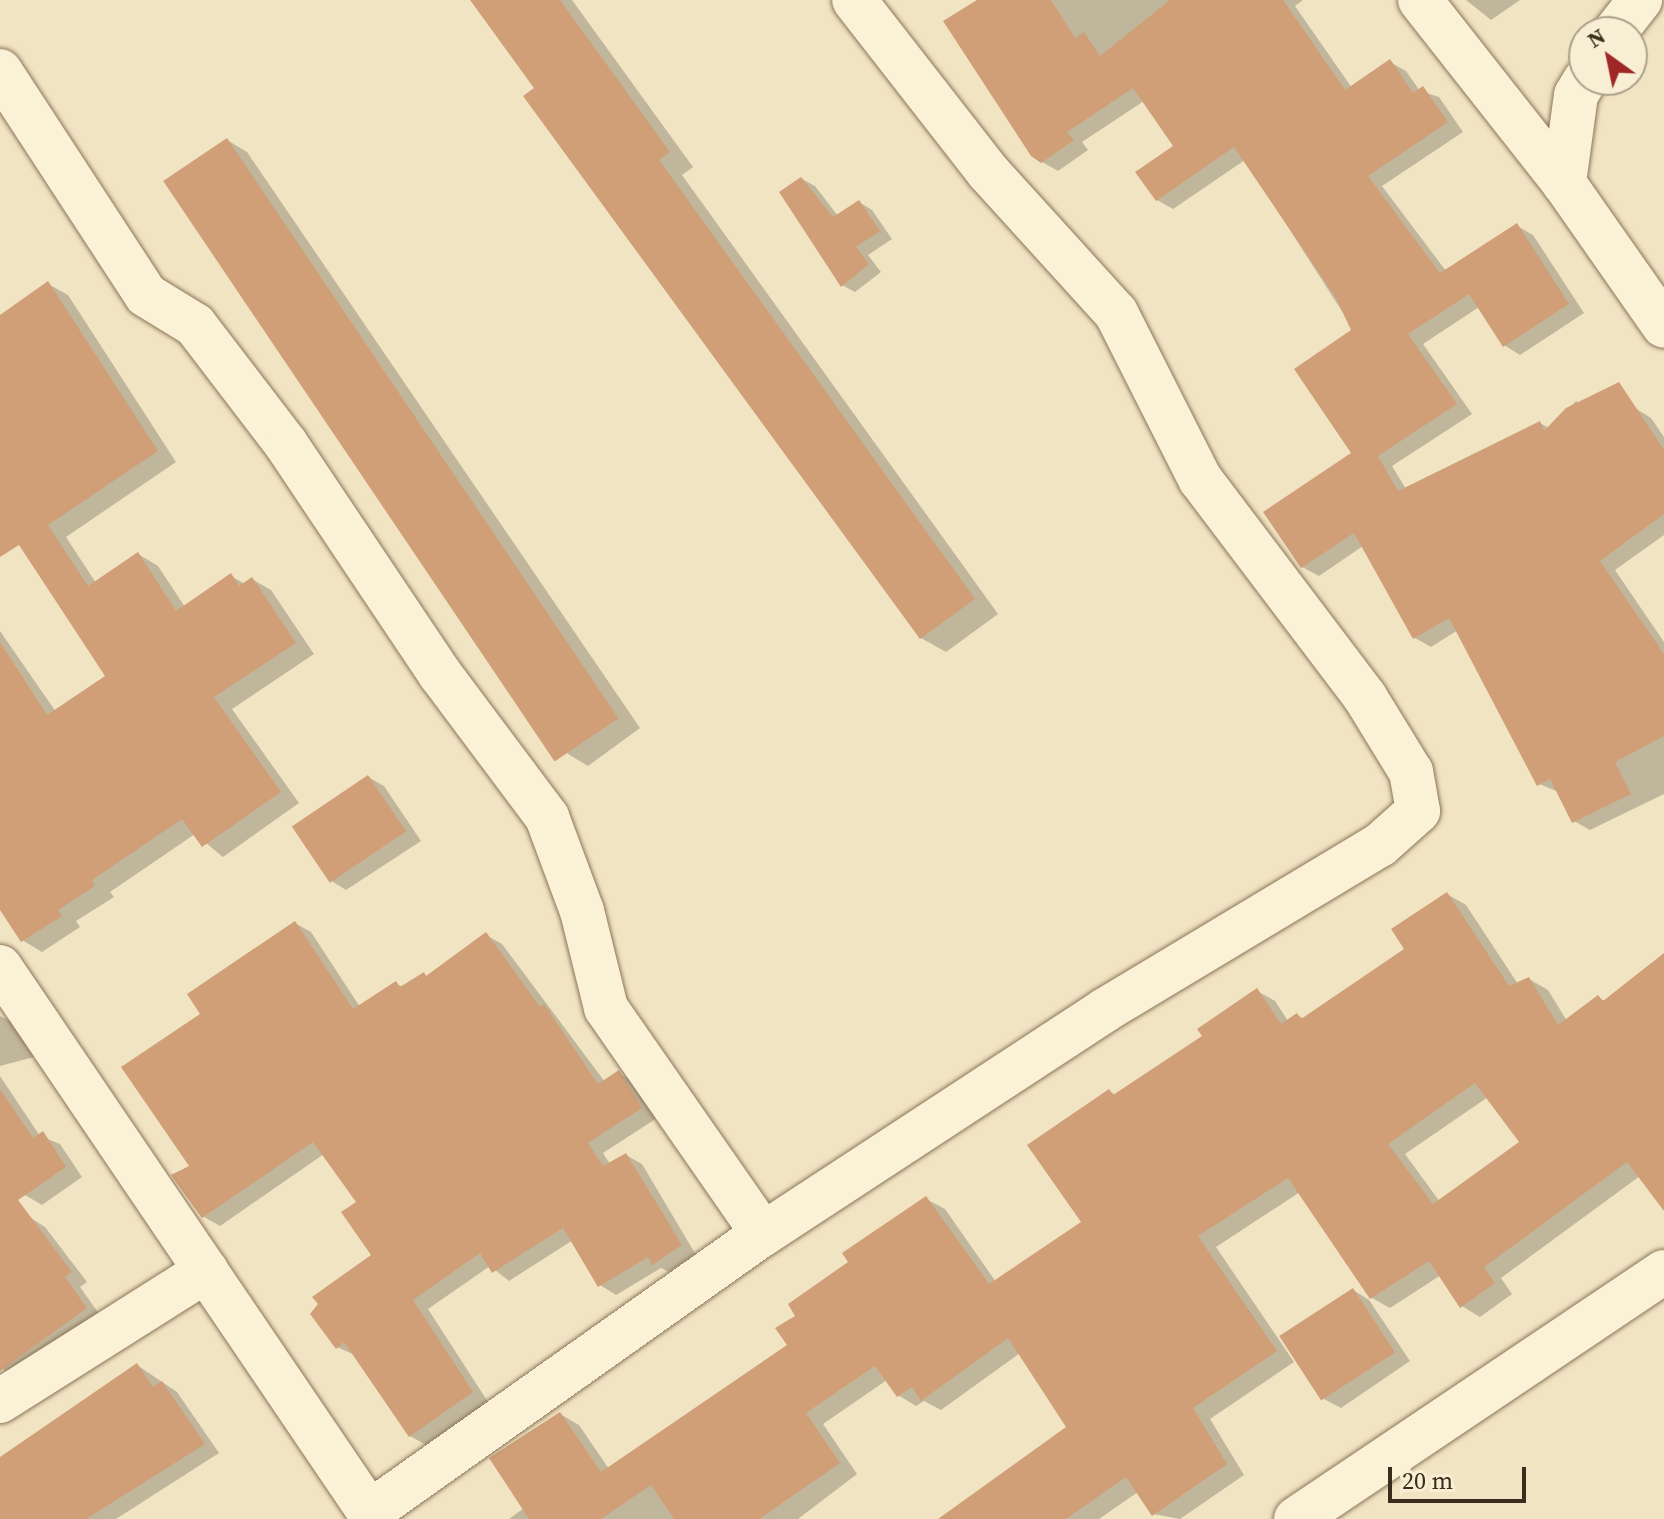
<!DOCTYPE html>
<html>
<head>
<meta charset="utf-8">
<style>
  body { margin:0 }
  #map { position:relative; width:1664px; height:1519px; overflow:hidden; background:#f1e4c3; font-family:"Source Serif 4",serif }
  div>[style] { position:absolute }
  .shadow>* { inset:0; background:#0003 }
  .building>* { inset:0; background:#d19f77; transform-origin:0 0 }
  .roads { filter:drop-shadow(0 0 2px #8c7558) drop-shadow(0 0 2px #8c7558) }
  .street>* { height:44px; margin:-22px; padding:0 22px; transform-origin:22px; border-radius:22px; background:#fbf1d7 }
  span { translate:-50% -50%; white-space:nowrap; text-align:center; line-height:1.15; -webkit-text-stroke:7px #f8eed3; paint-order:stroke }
  .north { position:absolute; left:1568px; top:16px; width:80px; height:80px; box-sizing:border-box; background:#f8eed3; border:2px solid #aca18a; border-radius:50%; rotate:327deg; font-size:22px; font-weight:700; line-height:32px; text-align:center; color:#3b2d1d }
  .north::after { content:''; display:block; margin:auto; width:28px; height:36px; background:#9f2725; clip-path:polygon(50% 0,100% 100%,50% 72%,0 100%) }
  .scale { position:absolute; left:1388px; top:1467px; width:138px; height:36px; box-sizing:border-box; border:4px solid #3b2d1d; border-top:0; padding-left:10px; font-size:24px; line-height:28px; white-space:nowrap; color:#3b2d1d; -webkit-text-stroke:6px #f8eed3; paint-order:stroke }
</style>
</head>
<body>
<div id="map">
  <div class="shadow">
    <div style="clip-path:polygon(472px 0,572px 0,693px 167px,682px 175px,998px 614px,946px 652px,921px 638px)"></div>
    <div style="clip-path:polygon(980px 0,1303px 0,1295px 6px,1352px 88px,1390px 62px,1406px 71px,1420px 91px,1439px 97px,1463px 132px,1382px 186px,1446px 271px,1517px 226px,1533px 235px,1584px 313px,1520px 355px,1504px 345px,1479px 307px,1423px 344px,1472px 414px,1392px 466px,1406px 489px,1540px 423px,1549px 428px,1576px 401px,1592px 410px,1635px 408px,1651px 418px,1664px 437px,1664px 535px,1615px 570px,1664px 642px,1664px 794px,1590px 830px,1574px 821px,1559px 792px,1539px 784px,1458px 630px,1431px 647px,1415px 638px,1363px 546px,1319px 576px,1302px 567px,1354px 454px,1354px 330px,1245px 160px,1173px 209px,1157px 200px,1176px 146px,1144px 101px,1082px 142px,1088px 150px,1058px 171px,1042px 162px)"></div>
    <div style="clip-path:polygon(1466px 0,1520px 0,1491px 20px)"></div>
    <div style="clip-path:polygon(227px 140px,247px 152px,640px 728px,588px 766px,568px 754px)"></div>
    <div style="clip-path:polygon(802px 179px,815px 186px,838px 216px,859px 202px,872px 210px,892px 239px,868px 255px,881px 272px,855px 292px,842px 285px)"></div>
    <div style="clip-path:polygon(48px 284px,68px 295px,176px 462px,66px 537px,96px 583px,138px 554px,158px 566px,185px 607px,231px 576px,245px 584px,252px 579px,271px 590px,314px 654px,232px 709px,299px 803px,223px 857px,195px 834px,110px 892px,114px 897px,76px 921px,80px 927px,42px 952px,22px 940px,0 906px,0 631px,56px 712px,108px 677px,0 516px,0 317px)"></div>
    <div style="clip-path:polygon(368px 777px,384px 786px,421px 841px,346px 890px,330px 880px)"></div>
    <div style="clip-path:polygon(evenodd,1447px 894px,1466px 905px,1518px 984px,1529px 979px,1548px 990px,1567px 1021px,1598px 997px,1605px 1001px,1664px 973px,1664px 1207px,1640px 1176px,1501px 1278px,1512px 1294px,1480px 1317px,1462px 1306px,1441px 1275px,1390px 1308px,1372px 1298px,1300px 1192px,1216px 1247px,1294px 1362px,1210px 1419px,1244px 1475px,1180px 1519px,1153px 1514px,1138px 1492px,1099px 1519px,940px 1519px,1069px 1428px,1020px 1353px,941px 1410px,924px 1401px,916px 1406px,898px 1395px,887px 1380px,823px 1424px,857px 1474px,798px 1519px,509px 1519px,524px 1508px,560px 1414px,579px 1425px,609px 1469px,789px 1346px,798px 1316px,851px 1262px,926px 1199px,945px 1209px,996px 1282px,1083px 1222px,1109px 1091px,1116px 1095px,1205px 1037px,1257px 991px,1275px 1001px,1288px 1021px,1297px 1015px,1304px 1019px,1407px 950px,1447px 894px,1488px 1097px,1522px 1142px,1440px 1202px,1405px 1154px,1488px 1097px)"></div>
    <div style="clip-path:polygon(295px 923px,311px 932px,360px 1007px,396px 984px,403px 987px,424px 974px,428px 977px,486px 935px,502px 944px,605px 1082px,619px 1073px,634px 1082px,657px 1118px,603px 1153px,610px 1164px,626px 1155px,642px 1164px,696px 1255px,669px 1272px,661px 1268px,616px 1295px,600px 1285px,573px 1240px,509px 1281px,490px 1266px,428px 1309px,488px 1402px,426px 1445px,410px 1436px,355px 1355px,337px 1347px,373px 1256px,359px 1203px,324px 1154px,220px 1226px,204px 1217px,192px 1167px,203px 1014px)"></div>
    <div style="clip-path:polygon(0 1016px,18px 1025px,34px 1057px,0 1066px)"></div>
    <div style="clip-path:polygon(0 1076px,40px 1136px,60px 1144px,82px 1177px,42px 1205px,25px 1195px,0 1158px)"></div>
    <div style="clip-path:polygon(29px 1217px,45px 1227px,87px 1282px,80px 1287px,102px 1318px,18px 1379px,0 1367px,0 1239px)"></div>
    <div style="clip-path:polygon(1353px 1290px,1369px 1300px,1410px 1361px,1341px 1408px,1324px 1399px)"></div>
    <div style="clip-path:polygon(137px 1365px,177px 1392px,219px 1453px,116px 1519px,0 1519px,0 1459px)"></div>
  </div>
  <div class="building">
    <div style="clip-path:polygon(470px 0,560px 0,670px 152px,659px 160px,975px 599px,920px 639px,523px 96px,534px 88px)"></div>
    <div style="clip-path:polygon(977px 0,1051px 0,1075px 38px,1084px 32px,1100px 56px,1170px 0,1283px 0,1345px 90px,1390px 59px,1413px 93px,1423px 86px,1448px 122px,1368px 176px,1440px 273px,1517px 223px,1569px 304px,1503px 347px,1469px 294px,1408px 334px,1457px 404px,1378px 456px,1398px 491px,1540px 421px,1544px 431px,1566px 408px,1619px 382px,1664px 450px,1664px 514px,1600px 561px,1664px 654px,1664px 736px,1615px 762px,1631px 794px,1572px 823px,1550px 779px,1537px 786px,1449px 618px,1413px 639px,1354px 533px,1301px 568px,1263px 512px,1351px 453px,1294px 369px,1351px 330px,1336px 298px,1234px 147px,1156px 201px,1135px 172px,1173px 146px,1133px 88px,1067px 132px,1074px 140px,1041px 163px,1031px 156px,943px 21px)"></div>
    <div style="left:227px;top:138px;width:700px;height:77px;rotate:56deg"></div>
    <div style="clip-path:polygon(801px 177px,833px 217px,859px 200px,880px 231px,856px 247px,869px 264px,841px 287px,779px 192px)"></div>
    <div style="clip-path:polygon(48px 281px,158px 451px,48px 525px,88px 586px,138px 552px,176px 611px,231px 573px,239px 586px,252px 577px,296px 643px,214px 697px,281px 792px,202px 847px,182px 819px,92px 880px,95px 886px,58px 910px,62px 916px,21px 942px,0 910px,0 642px,47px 715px,105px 676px,19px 545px,0 557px,0 315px)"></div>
    <div style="left:368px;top:775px;width:68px;height:92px;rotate:56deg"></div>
    <div style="clip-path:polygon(evenodd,1447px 892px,1509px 986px,1529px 977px,1558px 1025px,1598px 995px,1603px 1001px,1664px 953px,1664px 1211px,1627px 1162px,1484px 1267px,1495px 1283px,1460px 1308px,1429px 1261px,1370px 1299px,1288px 1178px,1198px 1236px,1277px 1351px,1193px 1408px,1227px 1464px,1152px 1516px,1126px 1477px,1066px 1519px,938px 1519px,1066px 1427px,1008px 1338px,921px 1401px,912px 1387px,897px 1397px,875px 1366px,806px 1413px,840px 1463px,759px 1519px,674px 1519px,651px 1485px,601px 1519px,529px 1519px,489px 1458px,560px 1412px,601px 1472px,787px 1345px,775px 1328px,795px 1316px,788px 1304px,848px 1262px,842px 1253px,926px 1196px,989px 1284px,1081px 1222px,1027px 1145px,1109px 1089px,1113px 1095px,1202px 1036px,1197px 1029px,1257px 988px,1281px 1024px,1297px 1013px,1301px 1019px,1404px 949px,1391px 929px,1447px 892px,1475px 1083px,1519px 1142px,1433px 1204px,1388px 1144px,1475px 1083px)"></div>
    <div style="clip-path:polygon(295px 921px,353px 1009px,396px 981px,400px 987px,424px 972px,426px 976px,486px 932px,540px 1007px,544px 1004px,598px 1084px,619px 1070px,642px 1108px,588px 1143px,603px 1166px,626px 1153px,682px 1245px,652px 1265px,648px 1257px,598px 1287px,563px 1228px,492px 1273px,480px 1253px,413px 1300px,473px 1392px,409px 1437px,344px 1342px,336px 1349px,310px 1314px,318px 1304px,312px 1297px,371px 1255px,341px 1212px,356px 1202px,313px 1142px,202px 1218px,171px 1175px,189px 1166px,121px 1067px,200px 1014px,187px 994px)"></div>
    <div style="clip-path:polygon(0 1089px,33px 1138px,43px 1131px,66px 1167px,18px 1200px,72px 1272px,65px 1277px,87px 1308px,0 1371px)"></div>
    <div style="left:1353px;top:1288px;width:77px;height:88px;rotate:57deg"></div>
    <div style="clip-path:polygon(137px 1363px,153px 1387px,162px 1381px,205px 1444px,86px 1519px,0 1519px,0 1457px)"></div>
  </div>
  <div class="roads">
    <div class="street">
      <div style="left:1420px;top:0;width:233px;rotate:51.8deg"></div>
      <div style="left:1615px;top:32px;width:41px;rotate:-52deg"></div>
      <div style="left:0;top:71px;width:267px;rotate:56.9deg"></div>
      <div style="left:146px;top:295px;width:57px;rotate:31.5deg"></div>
      <div style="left:195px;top:325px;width:150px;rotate:52.6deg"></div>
      <div style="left:286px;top:444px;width:277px;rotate:56.2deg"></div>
      <div style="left:440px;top:674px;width:179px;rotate:53.2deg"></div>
      <div style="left:547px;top:817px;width:100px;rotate:69.6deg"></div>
      <div style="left:582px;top:911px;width:100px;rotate:76.1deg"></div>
      <div style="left:606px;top:1008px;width:275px;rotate:55.2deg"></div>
      <div style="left:1585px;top:80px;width:17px;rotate:121deg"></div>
      <div style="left:1576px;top:95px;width:89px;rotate:97.8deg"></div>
      <div style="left:1564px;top:183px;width:174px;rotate:55deg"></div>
      <div style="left:0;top:967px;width:667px;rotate:55.88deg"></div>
      <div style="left:0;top:1401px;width:244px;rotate:-32.3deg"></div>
      <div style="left:370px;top:1512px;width:481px;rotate:-35.3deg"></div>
      <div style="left:763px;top:1234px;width:409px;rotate:-33.2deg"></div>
      <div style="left:1105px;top:1010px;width:321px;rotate:-31deg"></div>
      <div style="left:1380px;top:845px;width:51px;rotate:-41.8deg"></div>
      <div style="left:1418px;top:811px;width:40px;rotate:-100deg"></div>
      <div style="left:1411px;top:772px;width:88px;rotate:-121.5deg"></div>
      <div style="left:1365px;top:697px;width:273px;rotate:-127.1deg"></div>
      <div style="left:1200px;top:479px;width:186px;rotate:-116.8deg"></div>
      <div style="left:1116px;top:313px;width:190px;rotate:-132.2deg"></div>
      <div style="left:988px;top:172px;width:218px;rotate:-127.9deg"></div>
      <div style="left:1296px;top:1519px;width:443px;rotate:-33.9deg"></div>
    </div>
  </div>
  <div class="north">N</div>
  <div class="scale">20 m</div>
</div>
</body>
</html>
